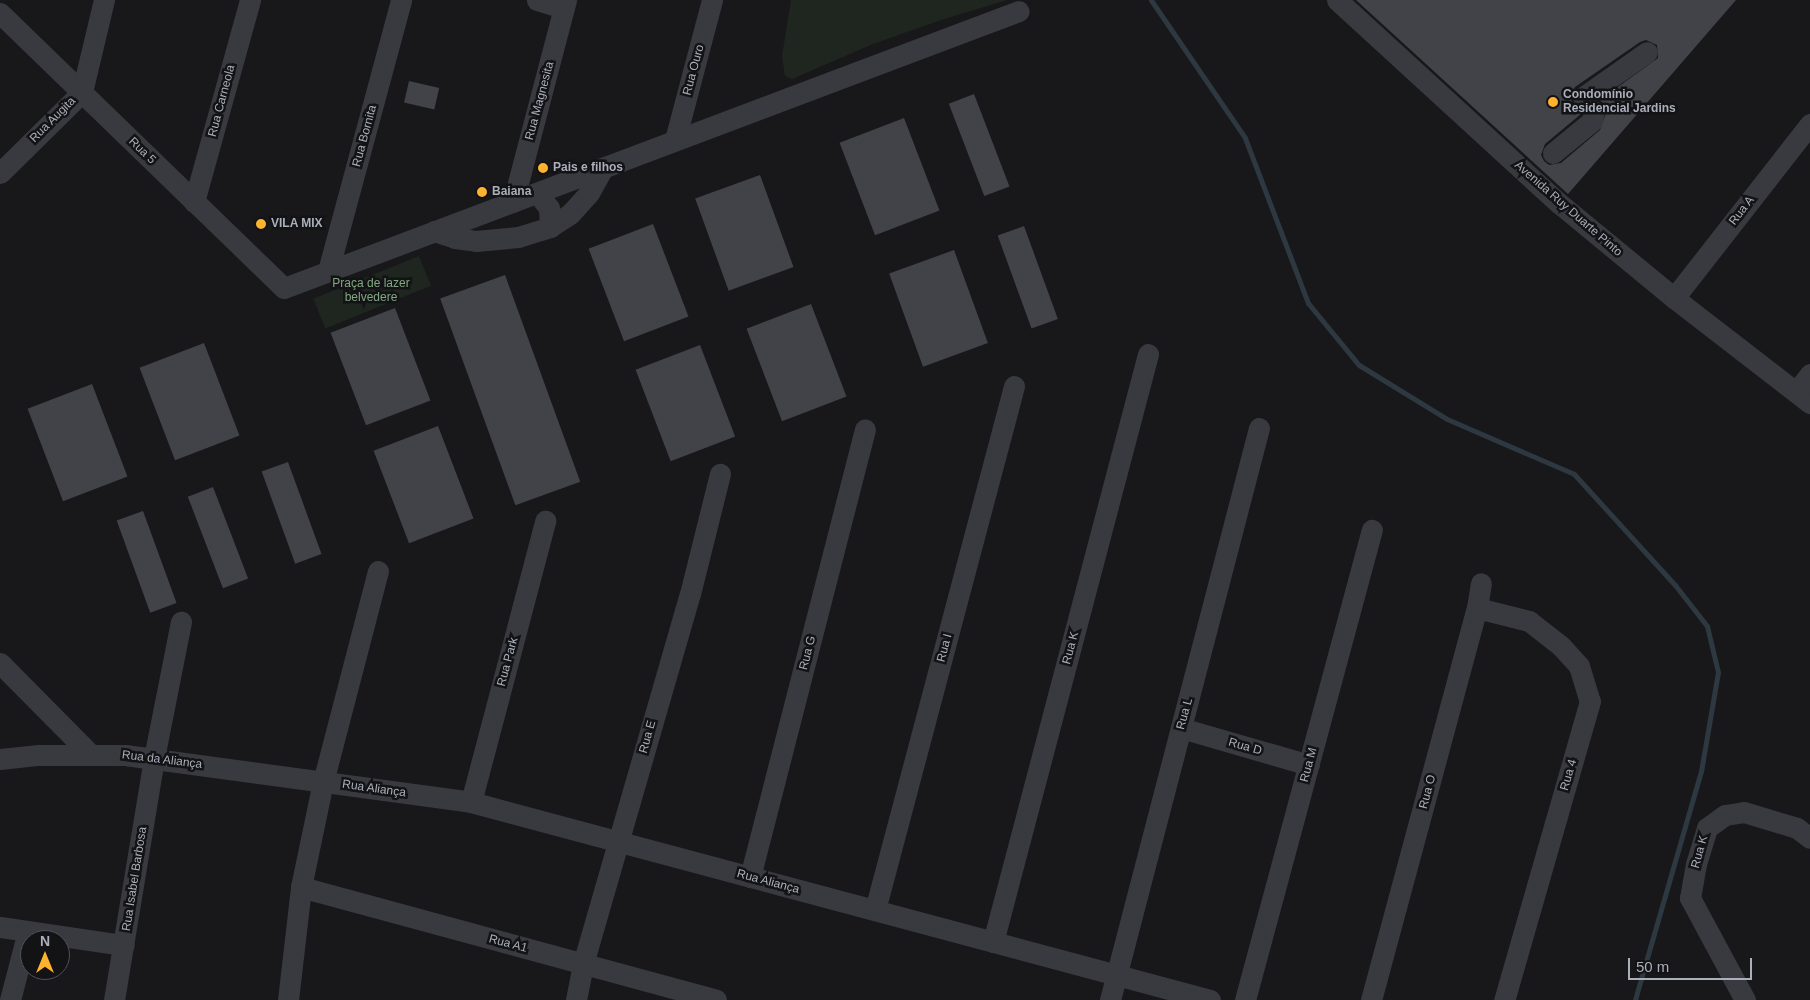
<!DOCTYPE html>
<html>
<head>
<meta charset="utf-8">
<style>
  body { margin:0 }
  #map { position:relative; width:1810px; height:1000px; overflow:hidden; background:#18181b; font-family:Arial,sans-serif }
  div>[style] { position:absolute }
  .green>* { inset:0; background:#1e261f; transform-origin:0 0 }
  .stream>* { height:5px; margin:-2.5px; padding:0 2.5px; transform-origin:2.5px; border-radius:2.5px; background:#2d3840 }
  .building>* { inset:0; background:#424348; transform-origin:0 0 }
  .minor>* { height:21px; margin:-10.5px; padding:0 10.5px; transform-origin:10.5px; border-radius:10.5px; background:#393a40 }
  .dots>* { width:14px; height:14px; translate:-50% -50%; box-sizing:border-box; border:2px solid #131316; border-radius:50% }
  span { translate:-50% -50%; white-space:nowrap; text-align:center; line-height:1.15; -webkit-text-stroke:5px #131316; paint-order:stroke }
  .street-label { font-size:12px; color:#aaafbb }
  .poi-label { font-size:12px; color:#aaafbb; font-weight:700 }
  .left { translate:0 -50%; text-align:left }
  .park-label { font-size:12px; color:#80a781 }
  .north { position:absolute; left:20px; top:930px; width:50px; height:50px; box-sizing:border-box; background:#131316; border:1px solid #4f5158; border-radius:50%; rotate:0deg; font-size:14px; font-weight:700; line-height:20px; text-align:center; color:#aaafbb }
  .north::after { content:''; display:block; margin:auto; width:18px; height:22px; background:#feb22d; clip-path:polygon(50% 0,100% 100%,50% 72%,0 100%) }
  .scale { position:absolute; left:1628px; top:958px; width:124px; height:22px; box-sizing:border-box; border:2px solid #aaafbb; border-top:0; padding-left:6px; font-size:15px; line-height:18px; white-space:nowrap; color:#aaafbb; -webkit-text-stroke:4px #131316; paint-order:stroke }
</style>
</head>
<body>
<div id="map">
  <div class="green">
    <div style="clip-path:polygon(791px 0,1007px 0,941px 20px,873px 44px,792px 79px,785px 76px,782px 56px)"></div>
    <div style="left:419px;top:256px;width:32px;height:114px;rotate:68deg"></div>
  </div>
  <div class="stream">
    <div style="left:1151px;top:0;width:167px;rotate:55.7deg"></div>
    <div style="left:1245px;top:138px;width:177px;rotate:69.1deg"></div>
    <div style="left:1308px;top:303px;width:80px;rotate:50.6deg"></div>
    <div style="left:1359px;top:365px;width:103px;rotate:31.5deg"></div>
    <div style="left:1447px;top:419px;width:138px;rotate:23.4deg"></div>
    <div style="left:1574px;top:474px;width:150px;rotate:47.7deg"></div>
    <div style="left:1675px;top:585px;width:52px;rotate:52deg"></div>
    <div style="left:1707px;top:626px;width:47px;rotate:76.6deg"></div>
    <div style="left:1718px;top:672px;width:100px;rotate:99.7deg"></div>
    <div style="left:1701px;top:771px;width:238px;rotate:106.1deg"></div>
  </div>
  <div class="building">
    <div style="clip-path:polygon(evenodd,1356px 0,1736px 0,1568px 194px,1356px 0,1646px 40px,1657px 45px,1658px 58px,1600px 100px,1606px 107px,1606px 113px,1600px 130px,1561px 163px,1549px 165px,1544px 161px,1541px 155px,1545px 144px,1581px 114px,1582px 109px,1573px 105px,1571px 99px,1575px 87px,1640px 42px,1646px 40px)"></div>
    <div style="left:409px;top:81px;width:31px;height:22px;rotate:13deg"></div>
    <div style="left:974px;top:94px;width:99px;height:27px;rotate:69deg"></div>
    <div style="left:904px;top:118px;width:99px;height:69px;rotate:69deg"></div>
    <div style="left:760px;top:175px;width:98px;height:69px;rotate:70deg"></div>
    <div style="left:653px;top:224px;width:99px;height:69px;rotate:69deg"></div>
    <div style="left:1024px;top:226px;width:99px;height:28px;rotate:70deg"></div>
    <div style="left:954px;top:250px;width:99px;height:69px;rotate:70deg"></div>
    <div style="left:505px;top:275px;width:220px;height:69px;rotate:70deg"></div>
    <div style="left:811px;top:304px;width:99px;height:69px;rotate:69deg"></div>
    <div style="left:395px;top:308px;width:99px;height:69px;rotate:69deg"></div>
    <div style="left:204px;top:343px;width:99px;height:69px;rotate:69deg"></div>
    <div style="left:700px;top:345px;width:98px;height:69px;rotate:69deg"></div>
    <div style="left:92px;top:384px;width:99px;height:69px;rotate:69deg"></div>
    <div style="left:438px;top:426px;width:99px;height:69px;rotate:69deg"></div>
    <div style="left:288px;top:462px;width:98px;height:28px;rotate:70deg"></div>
    <div style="left:213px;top:487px;width:98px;height:27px;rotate:69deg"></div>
    <div style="left:143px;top:511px;width:98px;height:28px;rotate:70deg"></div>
  </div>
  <div class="minor">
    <div style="left:537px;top:0;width:28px;rotate:17deg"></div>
    <div style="left:1337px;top:0;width:302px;rotate:42.5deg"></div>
    <div style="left:1560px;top:204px;width:148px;rotate:39.5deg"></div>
    <div style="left:1674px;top:298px;width:172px;rotate:37.7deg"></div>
    <div style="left:0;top:13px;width:395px;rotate:44.1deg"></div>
    <div style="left:284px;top:288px;width:785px;rotate:-20.65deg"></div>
    <div style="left:1583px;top:97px;width:78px;rotate:-35.1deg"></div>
    <div style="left:675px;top:140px;width:145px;rotate:-75.2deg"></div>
    <div style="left:1553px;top:153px;width:50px;rotate:-39.4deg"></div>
    <div style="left:1592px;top:121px;width:10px;rotate:-79deg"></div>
    <div style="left:0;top:173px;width:115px;rotate:-44.6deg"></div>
    <div style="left:82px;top:92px;width:95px;rotate:-76.6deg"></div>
    <div style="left:537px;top:193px;width:19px;rotate:51deg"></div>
    <div style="left:549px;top:208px;width:19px;rotate:87deg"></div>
    <div style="left:194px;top:202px;width:210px;rotate:-74.5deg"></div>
    <div style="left:513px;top:202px;width:209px;rotate:-75.3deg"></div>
    <div style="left:434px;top:231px;width:22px;rotate:18deg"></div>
    <div style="left:455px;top:238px;width:21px;rotate:8deg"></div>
    <div style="left:476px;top:241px;width:42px;rotate:-5.4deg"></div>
    <div style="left:518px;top:237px;width:34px;rotate:-17deg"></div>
    <div style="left:550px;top:227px;width:24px;rotate:-33deg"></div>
    <div style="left:570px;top:214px;width:28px;rotate:-48deg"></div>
    <div style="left:589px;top:193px;width:29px;rotate:-61deg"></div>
    <div style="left:328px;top:271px;width:281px;rotate:-74.9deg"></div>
    <div style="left:1674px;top:298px;width:221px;rotate:-52deg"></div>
    <div style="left:1796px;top:392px;width:23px;rotate:-52deg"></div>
    <div style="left:1477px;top:608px;width:54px;rotate:14deg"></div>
    <div style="left:1529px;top:621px;width:41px;rotate:38deg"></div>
    <div style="left:1561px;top:646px;width:27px;rotate:48deg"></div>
    <div style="left:1579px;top:666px;width:37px;rotate:73deg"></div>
    <div style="left:1590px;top:701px;width:311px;rotate:106deg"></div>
    <div style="left:0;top:663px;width:129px;rotate:45.3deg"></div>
    <div style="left:1181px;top:728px;width:133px;rotate:16.1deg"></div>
    <div style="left:0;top:759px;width:39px;rotate:-6deg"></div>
    <div style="left:39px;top:755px;width:86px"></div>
    <div style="left:125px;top:755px;width:349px;rotate:7.7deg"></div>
    <div style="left:471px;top:802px;width:765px;rotate:15deg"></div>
    <div style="left:471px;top:802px;width:291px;rotate:-75.2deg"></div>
    <div style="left:750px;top:877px;width:462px;rotate:-75.6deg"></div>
    <div style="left:301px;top:887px;width:430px;rotate:15.2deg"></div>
    <div style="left:875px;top:910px;width:542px;rotate:-75.14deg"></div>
    <div style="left:0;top:927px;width:125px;rotate:8.3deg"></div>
    <div style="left:993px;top:942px;width:608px;rotate:-75.23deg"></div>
    <div style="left:10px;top:1000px;width:71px;rotate:-75.4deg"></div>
    <div style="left:114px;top:1000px;width:245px;rotate:-80.6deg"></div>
    <div style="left:154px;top:758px;width:139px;rotate:-78.8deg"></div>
    <div style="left:288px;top:1000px;width:114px;rotate:-83.4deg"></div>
    <div style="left:301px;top:887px;width:107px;rotate:-78.2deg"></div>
    <div style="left:323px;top:782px;width:218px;rotate:-75.4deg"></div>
    <div style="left:576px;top:1000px;width:37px;rotate:-79deg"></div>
    <div style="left:583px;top:964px;width:385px;rotate:-73.9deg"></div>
    <div style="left:690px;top:594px;width:124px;rotate:-76deg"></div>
    <div style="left:1110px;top:1000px;width:591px;rotate:-75.4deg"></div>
    <div style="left:1245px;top:1000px;width:487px;rotate:-74.9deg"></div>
    <div style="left:1371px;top:1000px;width:406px;rotate:-74.9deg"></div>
    <div style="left:1477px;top:608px;width:25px;rotate:-81deg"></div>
    <div style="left:1745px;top:1000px;width:116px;rotate:-118.3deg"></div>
    <div style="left:1690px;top:898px;width:35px;rotate:-80deg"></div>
    <div style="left:1696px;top:864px;width:38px;rotate:-73deg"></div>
    <div style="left:1707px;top:828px;width:22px;rotate:-36deg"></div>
    <div style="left:1725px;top:815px;width:19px;rotate:-9deg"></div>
    <div style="left:1744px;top:812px;width:55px;rotate:16.8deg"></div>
    <div style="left:1797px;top:828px;width:16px;rotate:38deg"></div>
  </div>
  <div class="dots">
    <div style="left:1553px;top:102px;background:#feb22d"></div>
    <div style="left:543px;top:168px;background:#feb22d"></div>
    <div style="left:482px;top:192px;background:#feb22d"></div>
    <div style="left:261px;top:224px;background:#feb22d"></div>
  </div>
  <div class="street-label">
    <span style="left:694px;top:70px;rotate:-75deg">Rua Ouro</span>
    <span style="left:222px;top:101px;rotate:-75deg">Rua Carneola</span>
    <span style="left:540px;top:101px;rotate:-75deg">Rua Magnesita</span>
    <span style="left:53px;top:120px;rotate:-45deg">Rua Augita</span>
    <span style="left:365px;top:136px;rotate:-75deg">Rua Bornita</span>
    <span style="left:142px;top:151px;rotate:44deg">Rua 5</span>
    <span style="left:1568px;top:209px;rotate:41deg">Avenida Ruy Duarte Pinto</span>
    <span style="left:1742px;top:211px;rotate:-52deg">Rua A</span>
    <span style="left:945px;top:648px;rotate:-75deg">Rua I</span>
    <span style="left:1071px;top:648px;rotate:-75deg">Rua K</span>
    <span style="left:808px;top:653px;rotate:-76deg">Rua G</span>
    <span style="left:508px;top:662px;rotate:-75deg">Rua Park</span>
    <span style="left:1185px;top:714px;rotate:-75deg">Rua L</span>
    <span style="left:648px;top:737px;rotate:-74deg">Rua E</span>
    <span style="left:1245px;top:747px;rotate:16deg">Rua D</span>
    <span style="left:162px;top:760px;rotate:7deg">Rua da Aliança</span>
    <span style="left:1309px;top:765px;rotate:-75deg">Rua M</span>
    <span style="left:1569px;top:775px;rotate:-74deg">Rua 4</span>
    <span style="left:374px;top:789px;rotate:8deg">Rua Aliança</span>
    <span style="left:1428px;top:792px;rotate:-75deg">Rua O</span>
    <span style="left:1700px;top:852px;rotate:-74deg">Rua K</span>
    <span style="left:135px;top:879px;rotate:-81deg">Rua Isabel Barbosa</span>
    <span style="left:768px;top:882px;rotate:15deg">Rua Aliança</span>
    <span style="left:508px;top:944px;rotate:15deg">Rua A1</span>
  </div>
  <div class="poi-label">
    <span class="left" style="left:1563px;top:102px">Condomínio<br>Residencial Jardins</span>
    <span class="left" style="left:553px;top:168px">Pais e filhos</span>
    <span class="left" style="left:492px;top:192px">Baiana</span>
    <span class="left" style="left:271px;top:224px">VILA MIX</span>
  </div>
  <div class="park-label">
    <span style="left:371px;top:291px">Praça de lazer<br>belvedere</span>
  </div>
  <div class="north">N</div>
  <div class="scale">50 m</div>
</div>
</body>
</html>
